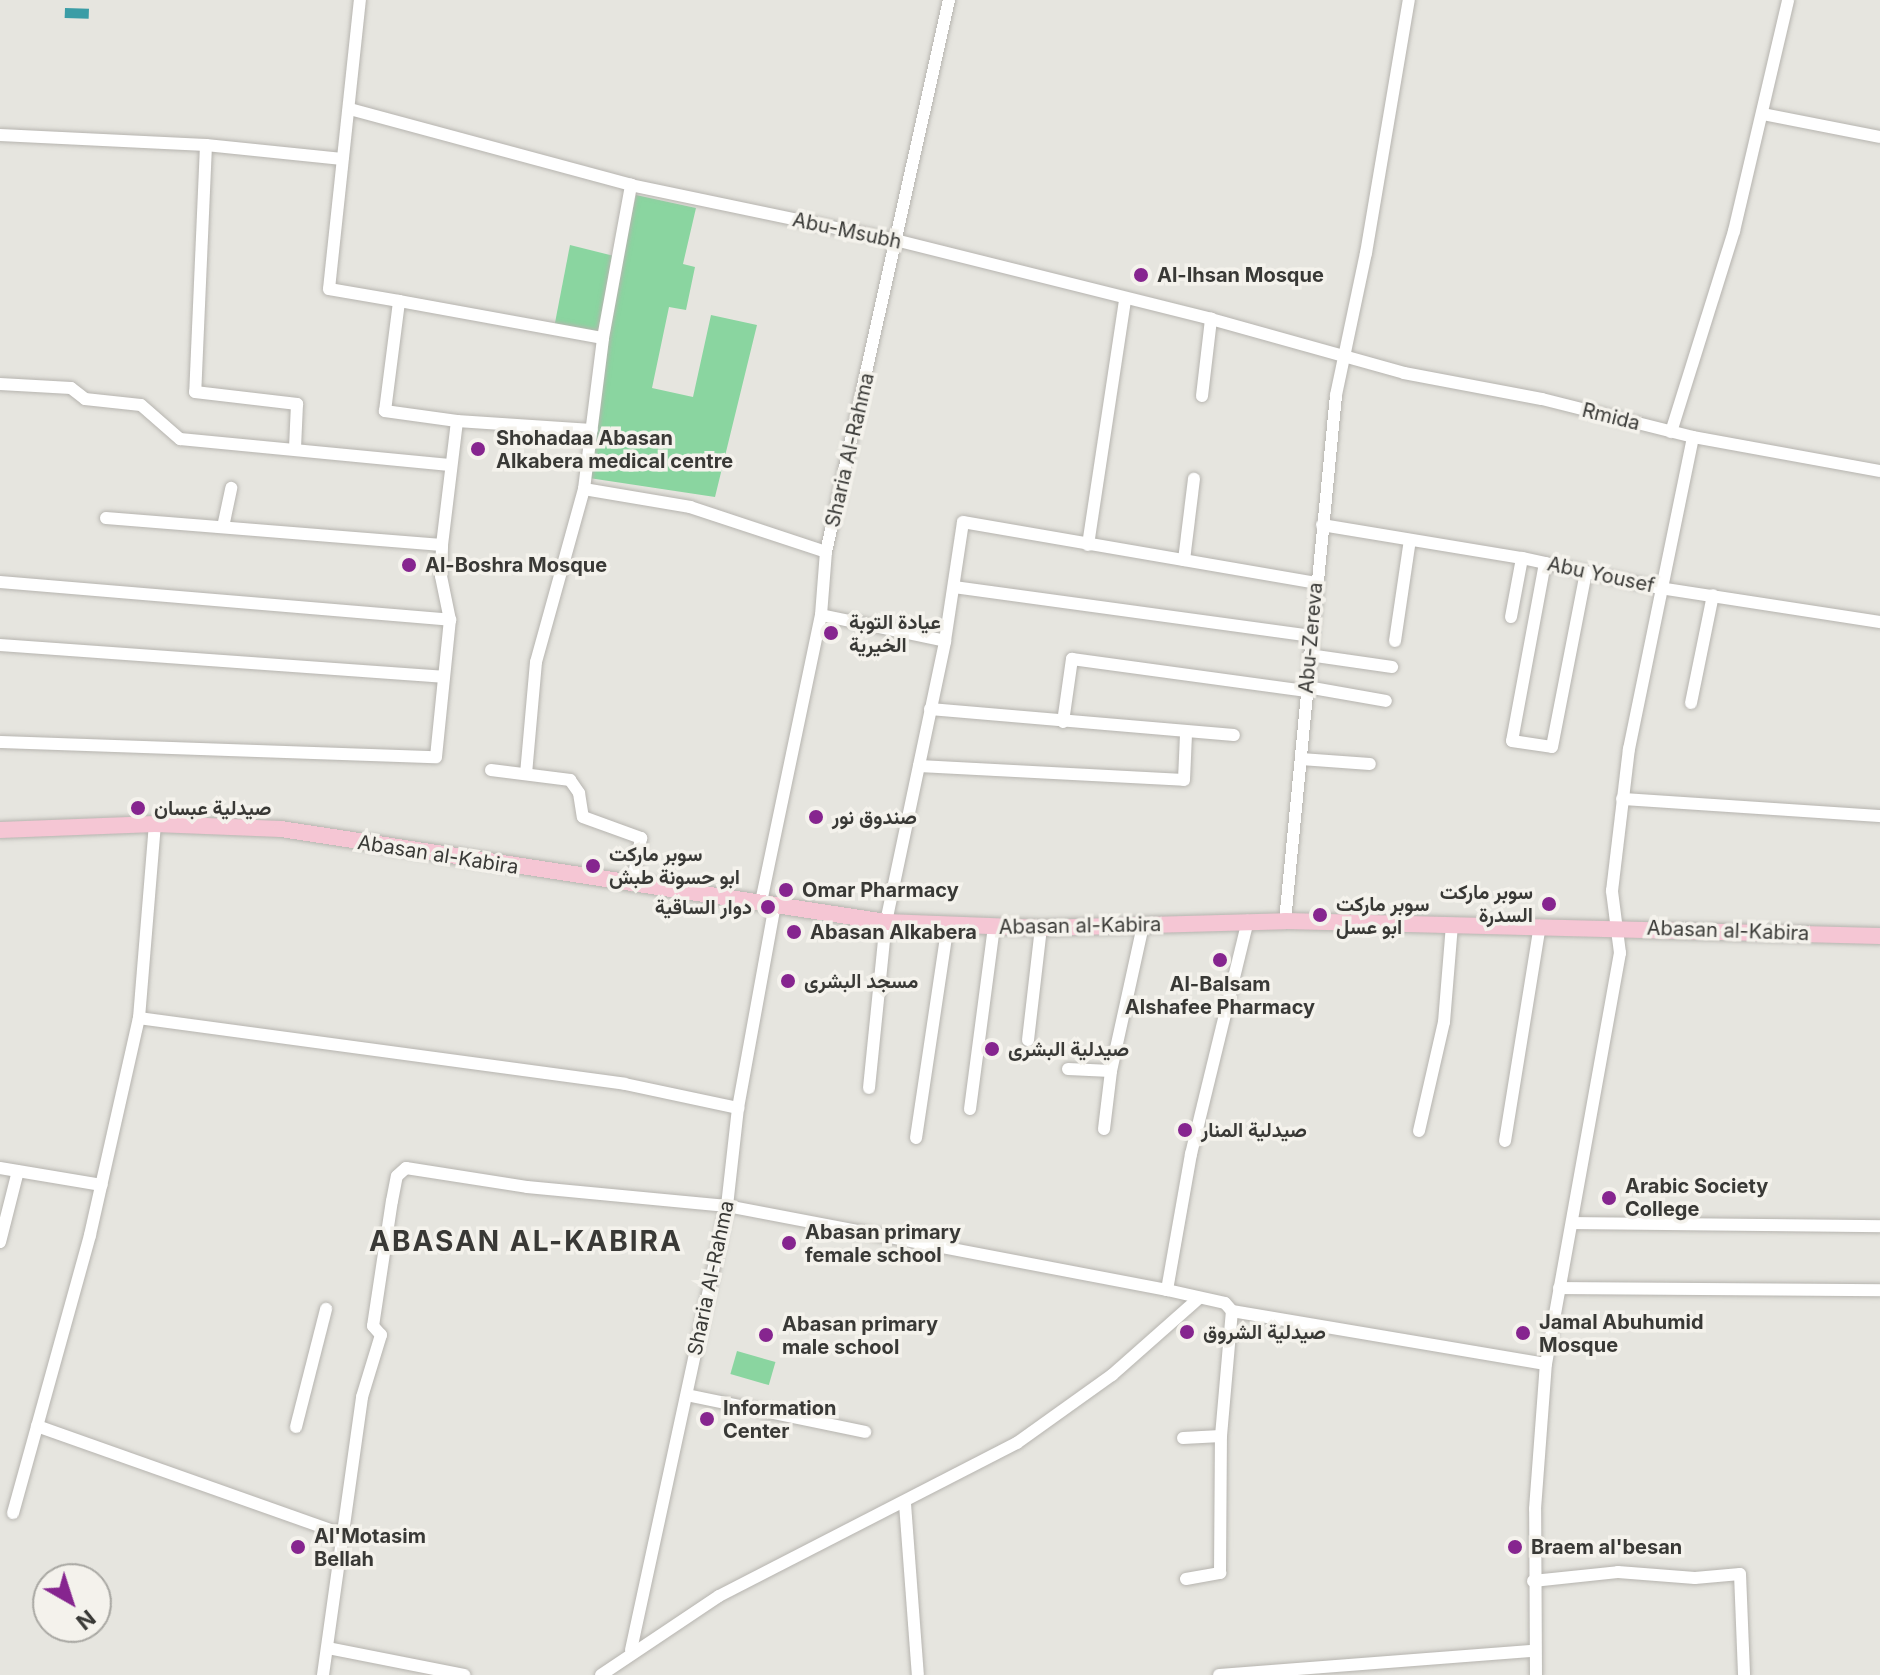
<!DOCTYPE html>
<html>
<head>
<meta charset="utf-8">
<style>
  body { margin:0 }
  #map { position:relative; width:1880px; height:1675px; overflow:hidden; background:#e6e5df; font-family:Inter,Vazirmatn,sans-serif }
  div>[style] { position:absolute }
  .green>* { inset:0; background:#8ad5a0; transform-origin:0 0 }
  .water>* { inset:0; background:#3b9da6; transform-origin:0 0 }
  .roads { filter:drop-shadow(0 0 2px #b6b4af) drop-shadow(0 0 2px #b6b4af) }
  .minor>* { height:12px; margin:-6px; padding:0 6px; transform-origin:6px; border-radius:6px; background:#fff }
  .major>* { height:16px; margin:-8px; padding:0 8px; transform-origin:8px; border-radius:8px; background:#f5c6d4 }
  .dots>* { width:22px; height:22px; translate:-50% -50%; box-sizing:border-box; border:4px solid #f4f2ec; border-radius:50% }
  span { translate:-50% -50%; white-space:nowrap; text-align:center; line-height:1.15; -webkit-text-stroke:7px #f4f2ec; paint-order:stroke }
  .street-label { font-size:20px; color:#393936 }
  .poi-label { font-size:20px; color:#393936; font-weight:700 }
  .left { translate:0 -50%; text-align:left }
  .right { translate:-100% -50%; text-align:right }
  .district-label { font-size:28px; color:#393936; font-weight:700; letter-spacing:2px }
  .north { position:absolute; left:32px; top:1563px; width:80px; height:80px; box-sizing:border-box; background:#f4f2ec; border:2px solid #a9a8a3; border-radius:50%; rotate:141deg; font-size:22px; font-weight:700; line-height:32px; text-align:center; color:#393936 }
  .north::after { content:''; display:block; margin:auto; width:28px; height:36px; background:#86258f; clip-path:polygon(50% 0,100% 100%,50% 72%,0 100%) }
</style>
</head>
<body>
<div id="map">
  <div class="green">
    <div style="clip-path:polygon(636px 195px,696px 208px,683px 264px,695px 267px,686px 310px,669px 307px,652px 388px,693px 397px,711px 315px,757px 325px,715px 497px,589px 478px,606px 330px)"></div>
    <div style="clip-path:polygon(570px 245px,614px 256px,600px 328px,591px 335px,554px 328px)"></div>
    <div style="left:737px;top:1351px;width:40px;height:24px;rotate:16deg"></div>
  </div>
  <div class="water">
    <div style="left:65px;top:8px;width:24px;height:10px;rotate:2deg"></div>
  </div>
  <div class="roads">
    <div class="minor">
      <div style="left:350px;top:109px;width:291px;rotate:15.1deg"></div>
      <div style="left:631px;top:185px;width:274px;rotate:11.8deg"></div>
      <div style="left:899px;top:241px;width:322px;rotate:14deg"></div>
      <div style="left:1211px;top:319px;width:200px;rotate:15.6deg"></div>
      <div style="left:1404px;top:373px;width:140px;rotate:10.7deg"></div>
      <div style="left:1542px;top:399px;width:156px;rotate:14.1deg"></div>
      <div style="left:1693px;top:437px;width:190px;rotate:10.3deg"></div>
      <div style="left:1763px;top:114px;width:119px;rotate:11.1deg"></div>
      <div style="left:0;top:135px;width:206px;rotate:2.8deg"></div>
      <div style="left:206px;top:145px;width:137px;rotate:5.9deg"></div>
      <div style="left:206px;top:145px;width:247px;rotate:92.5deg"></div>
      <div style="left:195px;top:392px;width:103px;rotate:6.7deg"></div>
      <div style="left:297px;top:404px;width:44px;rotate:92.6deg"></div>
      <div style="left:399px;top:301px;width:207px;rotate:10.3deg"></div>
      <div style="left:0;top:384px;width:71px;rotate:3.2deg"></div>
      <div style="left:71px;top:388px;width:18px;rotate:38deg"></div>
      <div style="left:85px;top:399px;width:56px;rotate:6.1deg"></div>
      <div style="left:141px;top:405px;width:52px;rotate:41.1deg"></div>
      <div style="left:180px;top:439px;width:271px;rotate:5.5deg"></div>
      <div style="left:1202px;top:396px;width:78px;rotate:-83.3deg"></div>
      <div style="left:457px;top:421px;width:135px;rotate:3.8deg"></div>
      <div style="left:1671px;top:432px;width:211px;rotate:-72.6deg"></div>
      <div style="left:1734px;top:231px;width:237px;rotate:-76.8deg"></div>
      <div style="left:584px;top:489px;width:108px;rotate:9.6deg"></div>
      <div style="left:690px;top:507px;width:143px;rotate:18.3deg"></div>
      <div style="left:106px;top:518px;width:337px;rotate:4.6deg"></div>
      <div style="left:1322px;top:525px;width:203px;rotate:9.4deg"></div>
      <div style="left:1522px;top:558px;width:141px;rotate:12.3deg"></div>
      <div style="left:1660px;top:588px;width:223px;rotate:8.8deg"></div>
      <div style="left:223px;top:527px;width:40px;rotate:-78deg"></div>
      <div style="left:1088px;top:545px;width:248px;rotate:-81.4deg"></div>
      <div style="left:1184px;top:560px;width:82px;rotate:-83deg"></div>
      <div style="left:1545px;top:563px;width:181px;rotate:100.5deg"></div>
      <div style="left:1512px;top:741px;width:40px;rotate:8.5deg"></div>
      <div style="left:1552px;top:747px;width:178px;rotate:-79deg"></div>
      <div style="left:0;top:582px;width:452px;rotate:4.8deg"></div>
      <div style="left:954px;top:587px;width:361px;rotate:7.8deg"></div>
      <div style="left:821px;top:615px;width:127px;rotate:11.8deg"></div>
      <div style="left:1511px;top:617px;width:60px;rotate:-79.4deg"></div>
      <div style="left:1395px;top:641px;width:102px;rotate:-81.6deg"></div>
      <div style="left:0;top:645px;width:444px;rotate:4.1deg"></div>
      <div style="left:1309px;top:655px;width:84px;rotate:8.2deg"></div>
      <div style="left:1307px;top:687px;width:80px;rotate:10deg"></div>
      <div style="left:1691px;top:703px;width:110px;rotate:-78.5deg"></div>
      <div style="left:930px;top:709px;width:305px;rotate:4.9deg"></div>
      <div style="left:1063px;top:722px;width:64px;rotate:-81.9deg"></div>
      <div style="left:1072px;top:659px;width:237px;rotate:7.8deg"></div>
      <div style="left:0;top:742px;width:436px;rotate:2deg"></div>
      <div style="left:436px;top:757px;width:138px;rotate:-84.2deg"></div>
      <div style="left:450px;top:620px;width:45px;rotate:-101.6deg"></div>
      <div style="left:441px;top:576px;width:31px;rotate:-88deg"></div>
      <div style="left:442px;top:545px;width:125px;rotate:-83.1deg"></div>
      <div style="left:457px;top:421px;width:73px;rotate:-172.1deg"></div>
      <div style="left:385px;top:411px;width:111px;rotate:-82.7deg"></div>
      <div style="left:399px;top:301px;width:71px;rotate:-170.3deg"></div>
      <div style="left:329px;top:289px;width:291px;rotate:-83.9deg"></div>
      <div style="left:1301px;top:759px;width:69px;rotate:4.1deg"></div>
      <div style="left:919px;top:766px;width:265px;rotate:3deg"></div>
      <div style="left:1184px;top:780px;width:46px;rotate:-87.5deg"></div>
      <div style="left:491px;top:770px;width:80px;rotate:7.2deg"></div>
      <div style="left:570px;top:780px;width:16px;rotate:55deg"></div>
      <div style="left:579px;top:793px;width:24px;rotate:81deg"></div>
      <div style="left:583px;top:817px;width:62px;rotate:19.9deg"></div>
      <div style="left:641px;top:838px;width:48px;rotate:100.8deg"></div>
      <div style="left:526px;top:774px;width:112px;rotate:-84.9deg"></div>
      <div style="left:536px;top:662px;width:180px;rotate:-74.5deg"></div>
      <div style="left:584px;top:489px;width:152px;rotate:-82.8deg"></div>
      <div style="left:603px;top:338px;width:156px;rotate:-79.6deg"></div>
      <div style="left:1622px;top:799px;width:259px;rotate:3.8deg"></div>
      <div style="left:761px;top:902px;width:293px;rotate:-78.2deg"></div>
      <div style="left:821px;top:615px;width:63px;rotate:-85.5deg"></div>
      <div style="left:826px;top:552px;width:566px;rotate:-77.44deg"></div>
      <div style="left:1285px;top:921px;width:528px;rotate:-84.46deg"></div>
      <div style="left:1336px;top:395px;width:145px;rotate:-78.1deg"></div>
      <div style="left:1366px;top:253px;width:257px;rotate:-80.4deg"></div>
      <div style="left:139px;top:1018px;width:490px;rotate:7.7deg"></div>
      <div style="left:625px;top:1084px;width:116px;rotate:12deg"></div>
      <div style="left:1028px;top:1040px;width:113px;rotate:-83.4deg"></div>
      <div style="left:1068px;top:1069px;width:43px;rotate:2.7deg"></div>
      <div style="left:869px;top:1088px;width:167px;rotate:-84.2deg"></div>
      <div style="left:886px;top:922px;width:287px;rotate:-78.1deg"></div>
      <div style="left:945px;top:641px;width:120px;rotate:-81.4deg"></div>
      <div style="left:963px;top:522px;width:358px;rotate:9.8deg"></div>
      <div style="left:970px;top:1109px;width:184px;rotate:-82.5deg"></div>
      <div style="left:1104px;top:1129px;width:58px;rotate:-83.1deg"></div>
      <div style="left:1111px;top:1071px;width:148px;rotate:-77.6deg"></div>
      <div style="left:1419px;top:1131px;width:112px;rotate:-77.1deg"></div>
      <div style="left:1444px;top:1022px;width:98px;rotate:-85.3deg"></div>
      <div style="left:916px;top:1138px;width:215px;rotate:-81.5deg"></div>
      <div style="left:1505px;top:1141px;width:218px;rotate:-80.8deg"></div>
      <div style="left:0;top:1168px;width:103px;rotate:9.5deg"></div>
      <div style="left:1573px;top:1223px;width:307px;rotate:0.6deg"></div>
      <div style="left:0;top:1242px;width:73px;rotate:-75.8deg"></div>
      <div style="left:1559px;top:1288px;width:321px;rotate:0.4deg"></div>
      <div style="left:1167px;top:1290px;width:138px;rotate:-80deg"></div>
      <div style="left:1191px;top:1154px;width:240px;rotate:-76.3deg"></div>
      <div style="left:687px;top:1395px;width:182px;rotate:11.7deg"></div>
      <div style="left:37px;top:1426px;width:326px;rotate:19.5deg"></div>
      <div style="left:296px;top:1427px;width:122px;rotate:-75.7deg"></div>
      <div style="left:1183px;top:1438px;width:38px;rotate:-3deg"></div>
      <div style="left:905px;top:1504px;width:171px;rotate:85.7deg"></div>
      <div style="left:13px;top:1513px;width:288px;rotate:-74.5deg"></div>
      <div style="left:90px;top:1235px;width:222px;rotate:-77.3deg"></div>
      <div style="left:139px;top:1018px;width:195px;rotate:-85.3deg"></div>
      <div style="left:1186px;top:1579px;width:35px;rotate:-10deg"></div>
      <div style="left:1220px;top:1573px;width:137px;rotate:-89.6deg"></div>
      <div style="left:1221px;top:1436px;width:125px;rotate:-85deg"></div>
      <div style="left:1533px;top:1581px;width:85px;rotate:-6deg"></div>
      <div style="left:1618px;top:1572px;width:77px;rotate:4.5deg"></div>
      <div style="left:1695px;top:1578px;width:45px;rotate:-5.1deg"></div>
      <div style="left:1740px;top:1574px;width:101px;rotate:87.7deg"></div>
      <div style="left:328px;top:1648px;width:139px;rotate:11.2deg"></div>
      <div style="left:631px;top:1650px;width:454px;rotate:-77.8deg"></div>
      <div style="left:727px;top:1206px;width:99px;rotate:-83.6deg"></div>
      <div style="left:738px;top:1108px;width:207px;rotate:-79.7deg"></div>
      <div style="left:323px;top:1675px;width:281px;rotate:-82deg"></div>
      <div style="left:362px;top:1397px;width:65px;rotate:-73deg"></div>
      <div style="left:381px;top:1335px;width:12px;rotate:-132deg"></div>
      <div style="left:373px;top:1326px;width:126px;rotate:-81.4deg"></div>
      <div style="left:392px;top:1201px;width:25px;rotate:-79deg"></div>
      <div style="left:397px;top:1176px;width:12px;rotate:-42deg"></div>
      <div style="left:406px;top:1168px;width:122px;rotate:8.9deg"></div>
      <div style="left:527px;top:1187px;width:201px;rotate:5.4deg"></div>
      <div style="left:727px;top:1206px;width:448px;rotate:10.8deg"></div>
      <div style="left:1167px;top:1290px;width:59px;rotate:12.6deg"></div>
      <div style="left:1225px;top:1303px;width:11px;rotate:49deg"></div>
      <div style="left:1232px;top:1311px;width:318px;rotate:9.6deg"></div>
      <div style="left:601px;top:1675px;width:142px;rotate:-33.8deg"></div>
      <div style="left:719px;top:1596px;width:335px;rotate:-27.2deg"></div>
      <div style="left:1017px;top:1443px;width:117px;rotate:-35.6deg"></div>
      <div style="left:1112px;top:1375px;width:116px;rotate:-41.5deg"></div>
      <div style="left:1219px;top:1675px;width:316px;rotate:-4.4deg"></div>
      <div style="left:1536px;top:1675px;width:166px;rotate:-90.3deg"></div>
      <div style="left:1535px;top:1509px;width:145px;rotate:-85.7deg"></div>
      <div style="left:1546px;top:1364px;width:418px;rotate:-79.8deg"></div>
      <div style="left:1620px;top:953px;width:63px;rotate:-97.4deg"></div>
      <div style="left:1612px;top:891px;width:143px;rotate:-83.2deg"></div>
      <div style="left:1629px;top:749px;width:318px;rotate:-78.4deg"></div>
    </div>
    <div class="major">
      <div style="left:0;top:830px;width:155px;rotate:-2.2deg"></div>
      <div style="left:155px;top:824px;width:126px;rotate:2.3deg"></div>
      <div style="left:281px;top:829px;width:612px;rotate:8.74deg"></div>
      <div style="left:886px;top:922px;width:155px;rotate:2.2deg"></div>
      <div style="left:1041px;top:928px;width:244px;rotate:-1.6deg"></div>
      <div style="left:1285px;top:921px;width:595px;rotate:1.44deg"></div>
    </div>
  </div>
  <div class="dots">
    <div style="left:1141px;top:275px;background:#86258f"></div>
    <div style="left:478px;top:449px;background:#86258f"></div>
    <div style="left:409px;top:565px;background:#86258f"></div>
    <div style="left:831px;top:633px;background:#86258f"></div>
    <div style="left:138px;top:808px;background:#86258f"></div>
    <div style="left:816px;top:817px;background:#86258f"></div>
    <div style="left:593px;top:866px;background:#86258f"></div>
    <div style="left:786px;top:890px;background:#86258f"></div>
    <div style="left:1549px;top:904px;background:#86258f"></div>
    <div style="left:768px;top:907px;background:#86258f"></div>
    <div style="left:1320px;top:915px;background:#86258f"></div>
    <div style="left:794px;top:932px;background:#86258f"></div>
    <div style="left:1220px;top:960px;background:#86258f"></div>
    <div style="left:788px;top:981px;background:#86258f"></div>
    <div style="left:992px;top:1049px;background:#86258f"></div>
    <div style="left:1185px;top:1130px;background:#86258f"></div>
    <div style="left:1609px;top:1198px;background:#86258f"></div>
    <div style="left:789px;top:1243px;background:#86258f"></div>
    <div style="left:1187px;top:1332px;background:#86258f"></div>
    <div style="left:1523px;top:1333px;background:#86258f"></div>
    <div style="left:766px;top:1335px;background:#86258f"></div>
    <div style="left:707px;top:1419px;background:#86258f"></div>
    <div style="left:298px;top:1547px;background:#86258f"></div>
    <div style="left:1515px;top:1547px;background:#86258f"></div>
  </div>
  <div class="street-label">
    <span style="left:847px;top:231px;rotate:12deg">Abu-Msubh</span>
    <span style="left:1611px;top:417px;rotate:14deg">Rmida</span>
    <span style="left:850px;top:450px;rotate:-77deg">Sharia Al-Rahma</span>
    <span style="left:1601px;top:575px;rotate:12deg">Abu Yousef</span>
    <span style="left:1311px;top:638px;rotate:-85deg">Abu-Zereva</span>
    <span style="left:438px;top:855px;rotate:9deg">Abasan al-Kabira</span>
    <span style="left:1080px;top:926px;rotate:-1deg">Abasan al-Kabira</span>
    <span style="left:1728px;top:931px;rotate:2deg">Abasan al-Kabira</span>
    <span style="left:711px;top:1278px;rotate:-78deg">Sharia Al-Rahma</span>
  </div>
  <div class="poi-label">
    <span class="left" style="left:1157px;top:275px">Al-Ihsan Mosque</span>
    <span class="left" style="left:496px;top:450px">Shohadaa Abasan<br>Alkabera medical centre</span>
    <span class="left" style="left:425px;top:565px">Al-Boshra Mosque</span>
    <span class="left" style="left:849px;top:634px">عيادة التوبة<br>الخيرية</span>
    <span class="left" style="left:154px;top:808px">صيدلية عبسان</span>
    <span class="left" style="left:832px;top:817px">صندوق نور</span>
    <span class="left" style="left:609px;top:866px">سوبر ماركت<br>ابو حسونة طبش</span>
    <span class="left" style="left:802px;top:890px">Omar Pharmacy</span>
    <span class="right" style="left:1533px;top:904px">سوبر ماركت<br>السدرة</span>
    <span class="left" style="left:1336px;top:916px">سوبر ماركت<br>ابو عسل</span>
    <span class="right" style="left:752px;top:907px">دوار الساقية</span>
    <span class="left" style="left:810px;top:932px">Abasan Alkabera</span>
    <span class="left" style="left:804px;top:981px">مسجد البشرى</span>
    <span style="left:1220px;top:996px">Al-Balsam<br>Alshafee Pharmacy</span>
    <span class="left" style="left:1008px;top:1049px">صيدلية البشرى</span>
    <span class="left" style="left:1201px;top:1130px">صيدلية المنار</span>
    <span class="left" style="left:1625px;top:1198px">Arabic Society<br>College</span>
    <span class="left" style="left:805px;top:1244px">Abasan primary<br>female school</span>
    <span class="left" style="left:1539px;top:1334px">Jamal Abuhumid<br>Mosque</span>
    <span class="left" style="left:782px;top:1336px">Abasan primary<br>male school</span>
    <span class="left" style="left:1203px;top:1332px">صيدلية الشروق</span>
    <span class="left" style="left:723px;top:1420px">Information<br>Center</span>
    <span class="left" style="left:314px;top:1548px">Al'Motasim<br>Bellah</span>
    <span class="left" style="left:1531px;top:1547px">Braem al'besan</span>
  </div>
  <div class="district-label">
    <span style="left:526px;top:1241px">ABASAN AL-KABIRA</span>
  </div>
  <div class="north">N</div>
</div>
</body>
</html>
